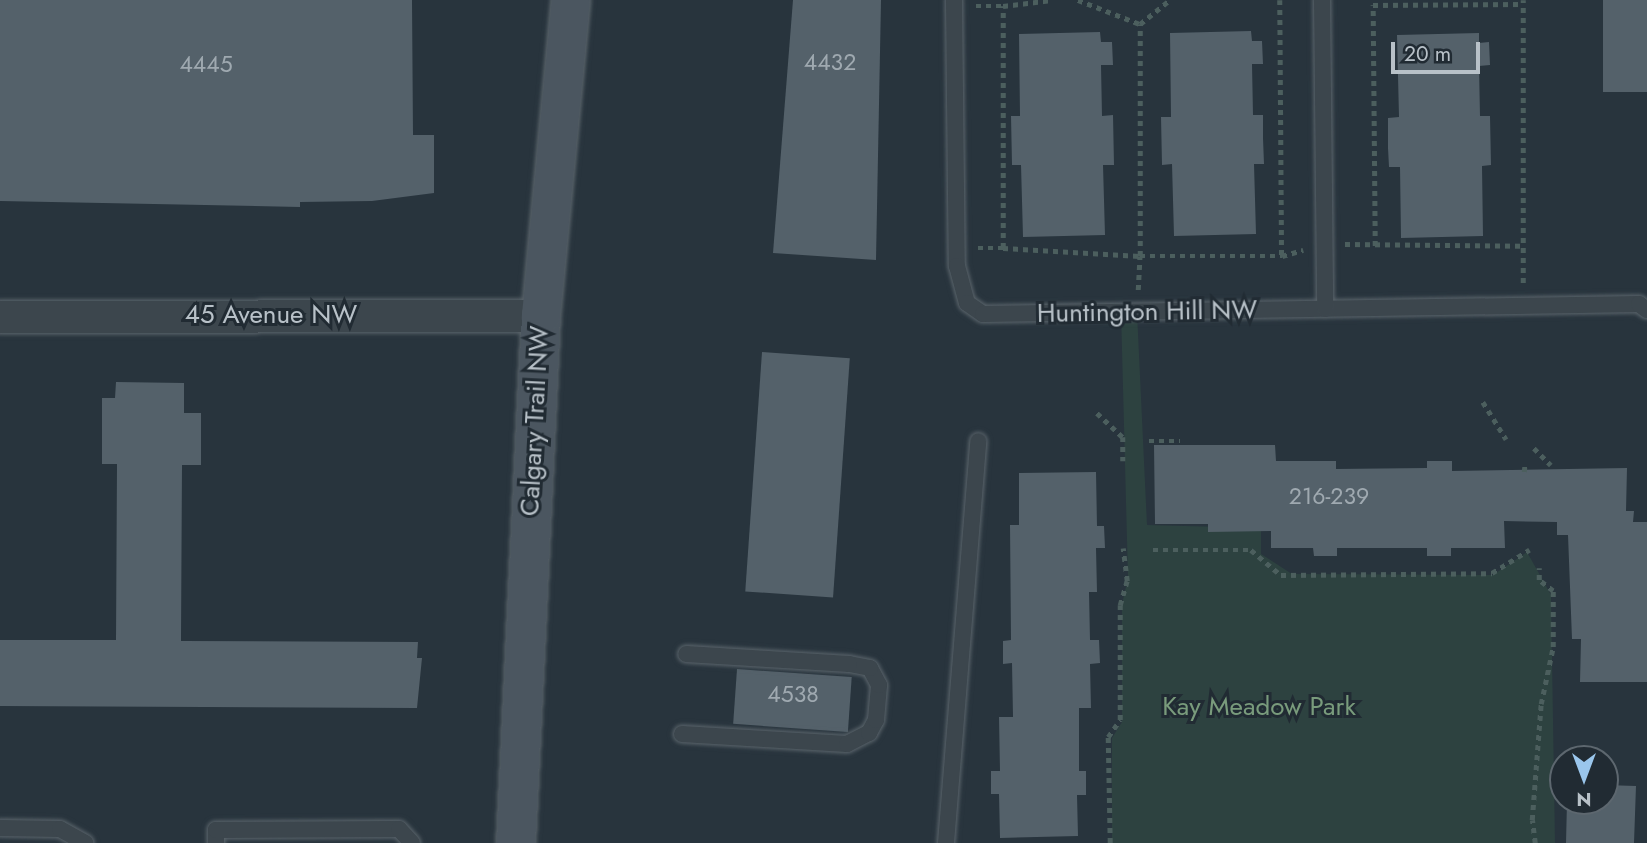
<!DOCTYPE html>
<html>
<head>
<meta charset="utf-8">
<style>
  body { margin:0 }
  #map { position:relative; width:1647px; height:843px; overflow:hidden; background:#28343d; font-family:Jost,sans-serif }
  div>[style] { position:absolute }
  .green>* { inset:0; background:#2d4240 }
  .building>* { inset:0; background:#54616a; transform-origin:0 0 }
  .path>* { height:4.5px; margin-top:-2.25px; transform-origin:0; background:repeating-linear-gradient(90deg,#4c5f5e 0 5px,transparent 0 10px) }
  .roads { filter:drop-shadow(0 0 2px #5a646b) drop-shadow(0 0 2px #5a646b) }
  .lane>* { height:16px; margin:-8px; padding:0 8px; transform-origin:8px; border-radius:8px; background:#3c464d }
  .street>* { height:32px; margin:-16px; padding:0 16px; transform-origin:16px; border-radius:16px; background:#3c464d }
  .secondary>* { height:38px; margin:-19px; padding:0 19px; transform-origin:19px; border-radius:19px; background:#4b5660 }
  span { translate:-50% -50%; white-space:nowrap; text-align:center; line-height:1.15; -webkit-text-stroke:6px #212b33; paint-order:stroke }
  .number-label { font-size:23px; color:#9fa9b0 }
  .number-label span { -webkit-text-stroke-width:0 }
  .street-label { font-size:26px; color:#b8c1c8 }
  .park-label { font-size:26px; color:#799b7c }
  .north { position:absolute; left:1549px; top:745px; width:70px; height:70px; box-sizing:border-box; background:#212b33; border:2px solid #5d676f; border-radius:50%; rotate:180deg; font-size:19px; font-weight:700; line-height:28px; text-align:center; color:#b8c1c8 }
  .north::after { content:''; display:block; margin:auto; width:24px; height:32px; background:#9ac6ec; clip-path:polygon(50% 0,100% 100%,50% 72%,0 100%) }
  .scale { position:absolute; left:1391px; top:42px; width:89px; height:32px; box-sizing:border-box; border:4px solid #b8c1c8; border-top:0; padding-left:9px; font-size:21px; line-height:24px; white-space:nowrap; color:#b8c1c8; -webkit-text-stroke:5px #212b33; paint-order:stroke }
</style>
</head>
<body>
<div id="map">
  <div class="green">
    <div style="clip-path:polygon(1121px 312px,1137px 312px,1147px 525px,1261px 528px,1261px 554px,1292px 574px,1493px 575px,1527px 552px,1551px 595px,1555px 843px,1112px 843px,1112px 738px,1122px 722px,1122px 604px,1128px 578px)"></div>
  </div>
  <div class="building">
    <div style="clip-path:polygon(0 0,412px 0,413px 135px,434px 135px,434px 193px,372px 201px,300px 202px,300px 207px,0 201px)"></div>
    <div style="clip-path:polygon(793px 0,881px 0,876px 260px,773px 253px)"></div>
    <div style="left:1603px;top:0;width:44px;height:92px"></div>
    <div style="clip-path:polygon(1251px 31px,1252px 41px,1262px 41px,1263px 64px,1252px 64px,1253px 115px,1263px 115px,1263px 138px,1264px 164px,1254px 164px,1256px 234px,1174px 236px,1172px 164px,1162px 165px,1161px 117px,1171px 117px,1170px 33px)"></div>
    <div style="clip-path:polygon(1100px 32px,1101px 42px,1112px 42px,1113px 65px,1101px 65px,1102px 116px,1113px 115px,1114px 165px,1103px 165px,1105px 235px,1023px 237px,1021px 165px,1012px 165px,1011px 116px,1020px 116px,1019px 34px)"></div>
    <div style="clip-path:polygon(1479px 33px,1479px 43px,1489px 42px,1490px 65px,1479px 66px,1480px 116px,1490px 116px,1491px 165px,1482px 166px,1483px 236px,1401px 238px,1400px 167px,1389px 167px,1388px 148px,1388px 118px,1399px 117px,1397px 35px)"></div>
    <div style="left:762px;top:352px;width:88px;height:240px;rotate:4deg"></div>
    <div style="clip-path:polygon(116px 382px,184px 383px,184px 413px,201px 413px,201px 465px,182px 465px,181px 641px,418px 642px,417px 658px,422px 658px,417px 708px,0 706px,0 640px,116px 640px,117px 464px,102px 464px,102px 398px,115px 398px)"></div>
    <div style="clip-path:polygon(1154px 445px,1275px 445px,1276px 461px,1336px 461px,1336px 469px,1427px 468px,1427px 461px,1452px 461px,1452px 471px,1627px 468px,1626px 511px,1634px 511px,1633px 522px,1647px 522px,1647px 682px,1580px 682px,1581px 639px,1572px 639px,1568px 535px,1557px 535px,1557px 522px,1504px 521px,1505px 548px,1451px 548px,1451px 556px,1427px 556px,1427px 548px,1337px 548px,1337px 556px,1314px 556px,1313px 548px,1271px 548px,1271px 531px,1208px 532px,1208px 524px,1155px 524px)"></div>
    <div style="clip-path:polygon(1096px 472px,1097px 526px,1104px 526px,1105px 548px,1096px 548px,1097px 592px,1089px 592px,1090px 640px,1099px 640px,1100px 663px,1090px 664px,1091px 708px,1079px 708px,1079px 771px,1086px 771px,1086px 795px,1077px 795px,1078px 836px,1000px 838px,999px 794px,991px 794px,991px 771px,1000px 771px,999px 717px,1013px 717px,1012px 663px,1003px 664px,1003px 641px,1011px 640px,1010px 525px,1019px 525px,1019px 473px)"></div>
    <div style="left:737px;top:669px;width:115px;height:55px;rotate:4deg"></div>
    <div style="clip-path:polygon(1605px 785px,1636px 786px,1634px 843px,1566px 843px,1567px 801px,1605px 801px)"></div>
  </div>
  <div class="path">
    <div style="left:1078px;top:0;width:66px;rotate:21.2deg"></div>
    <div style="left:1280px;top:0;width:256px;rotate:89.6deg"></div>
    <div style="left:976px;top:6px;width:27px"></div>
    <div style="left:1140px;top:24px;width:38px;rotate:-39deg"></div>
    <div style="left:1345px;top:244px;width:178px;rotate:0.6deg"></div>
    <div style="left:1375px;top:246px;width:241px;rotate:-90.5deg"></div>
    <div style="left:1373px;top:5px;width:150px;rotate:-0.4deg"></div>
    <div style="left:978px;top:248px;width:25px"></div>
    <div style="left:1003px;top:248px;width:242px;rotate:-90deg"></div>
    <div style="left:1003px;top:6px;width:49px;rotate:-7deg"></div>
    <div style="left:1003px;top:248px;width:137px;rotate:3.3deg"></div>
    <div style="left:1140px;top:256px;width:232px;rotate:-90deg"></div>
    <div style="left:1523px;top:283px;width:283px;rotate:-90deg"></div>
    <div style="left:1138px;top:290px;width:34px;rotate:-87deg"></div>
    <div style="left:1140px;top:256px;width:142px"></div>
    <div style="left:1282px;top:256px;width:22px;rotate:-16deg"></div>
    <div style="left:1483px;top:402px;width:44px;rotate:58.1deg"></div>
    <div style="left:1097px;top:413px;width:35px;rotate:43deg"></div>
    <div style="left:1123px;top:437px;width:24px;rotate:90deg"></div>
    <div style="left:1149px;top:441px;width:31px"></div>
    <div style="left:1534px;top:448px;width:24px;rotate:45deg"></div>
    <div style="left:1524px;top:472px;width:9px;rotate:-84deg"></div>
    <div style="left:1153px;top:550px;width:98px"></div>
    <div style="left:1251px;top:550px;width:39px;rotate:40deg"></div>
    <div style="left:1281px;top:575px;width:211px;rotate:-0.5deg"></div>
    <div style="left:1492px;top:573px;width:44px;rotate:-31.9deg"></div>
    <div style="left:1110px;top:843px;width:106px;rotate:-91.1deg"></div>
    <div style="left:1108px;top:737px;width:21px;rotate:-55deg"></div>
    <div style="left:1120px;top:720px;width:115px;rotate:-90deg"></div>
    <div style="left:1120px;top:605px;width:25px;rotate:-74deg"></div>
    <div style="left:1127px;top:581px;width:33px;rotate:-97deg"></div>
    <div style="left:1535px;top:843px;width:23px;rotate:-97deg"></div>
    <div style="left:1532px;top:820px;width:116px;rotate:-85.6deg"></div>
    <div style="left:1541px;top:704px;width:58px;rotate:-78.1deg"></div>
    <div style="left:1553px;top:647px;width:56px;rotate:-90deg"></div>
    <div style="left:1553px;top:591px;width:18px;rotate:-142deg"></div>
    <div style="left:1539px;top:580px;width:12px;rotate:-90deg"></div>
  </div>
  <div class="roads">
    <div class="lane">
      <div style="left:954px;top:0;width:266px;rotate:89.4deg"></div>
      <div style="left:957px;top:266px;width:38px;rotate:75deg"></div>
      <div style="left:967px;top:303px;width:19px;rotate:35deg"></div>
      <div style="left:983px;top:314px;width:656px;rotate:-0.87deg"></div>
      <div style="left:1639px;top:304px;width:10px;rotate:37deg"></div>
      <div style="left:1322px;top:0;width:309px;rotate:89.4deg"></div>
      <div style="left:682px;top:734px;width:165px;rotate:3.5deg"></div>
      <div style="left:847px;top:744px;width:25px;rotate:-27deg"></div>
      <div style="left:869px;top:733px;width:15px;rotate:-62deg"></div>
      <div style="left:876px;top:720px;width:35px;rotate:-85deg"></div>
      <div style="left:879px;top:685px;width:19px;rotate:-118deg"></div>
      <div style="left:870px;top:668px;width:21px;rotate:-169deg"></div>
      <div style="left:849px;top:664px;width:163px;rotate:-176.5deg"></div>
      <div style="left:0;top:828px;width:60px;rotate:1deg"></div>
      <div style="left:60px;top:829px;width:29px;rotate:29deg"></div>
      <div style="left:216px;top:843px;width:13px;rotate:-90deg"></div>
      <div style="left:216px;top:830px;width:183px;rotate:-0.3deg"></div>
      <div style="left:399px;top:829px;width:19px;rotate:47deg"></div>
      <div style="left:946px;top:843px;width:403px;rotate:-85.4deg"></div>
    </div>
    <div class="street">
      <div style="left:0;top:317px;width:541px;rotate:-0.11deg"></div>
    </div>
    <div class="secondary">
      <div style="left:516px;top:843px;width:528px;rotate:-87.28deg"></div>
      <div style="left:541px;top:316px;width:317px;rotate:-84.6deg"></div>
    </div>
  </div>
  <div class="number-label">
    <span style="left:830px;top:62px">4432</span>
    <span style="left:206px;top:64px">4445</span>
    <span style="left:1329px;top:496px">216-239</span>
    <span style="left:793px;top:694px">4538</span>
  </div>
  <div class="street-label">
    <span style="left:1147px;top:312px;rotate:-1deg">Huntington Hill NW</span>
    <span style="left:271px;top:315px">45 Avenue NW</span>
    <span style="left:535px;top:421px;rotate:-87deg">Calgary Trail NW</span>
  </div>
  <div class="park-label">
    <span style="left:1259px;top:707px">Kay Meadow Park</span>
  </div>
  <div class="north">N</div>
  <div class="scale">20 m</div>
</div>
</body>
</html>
